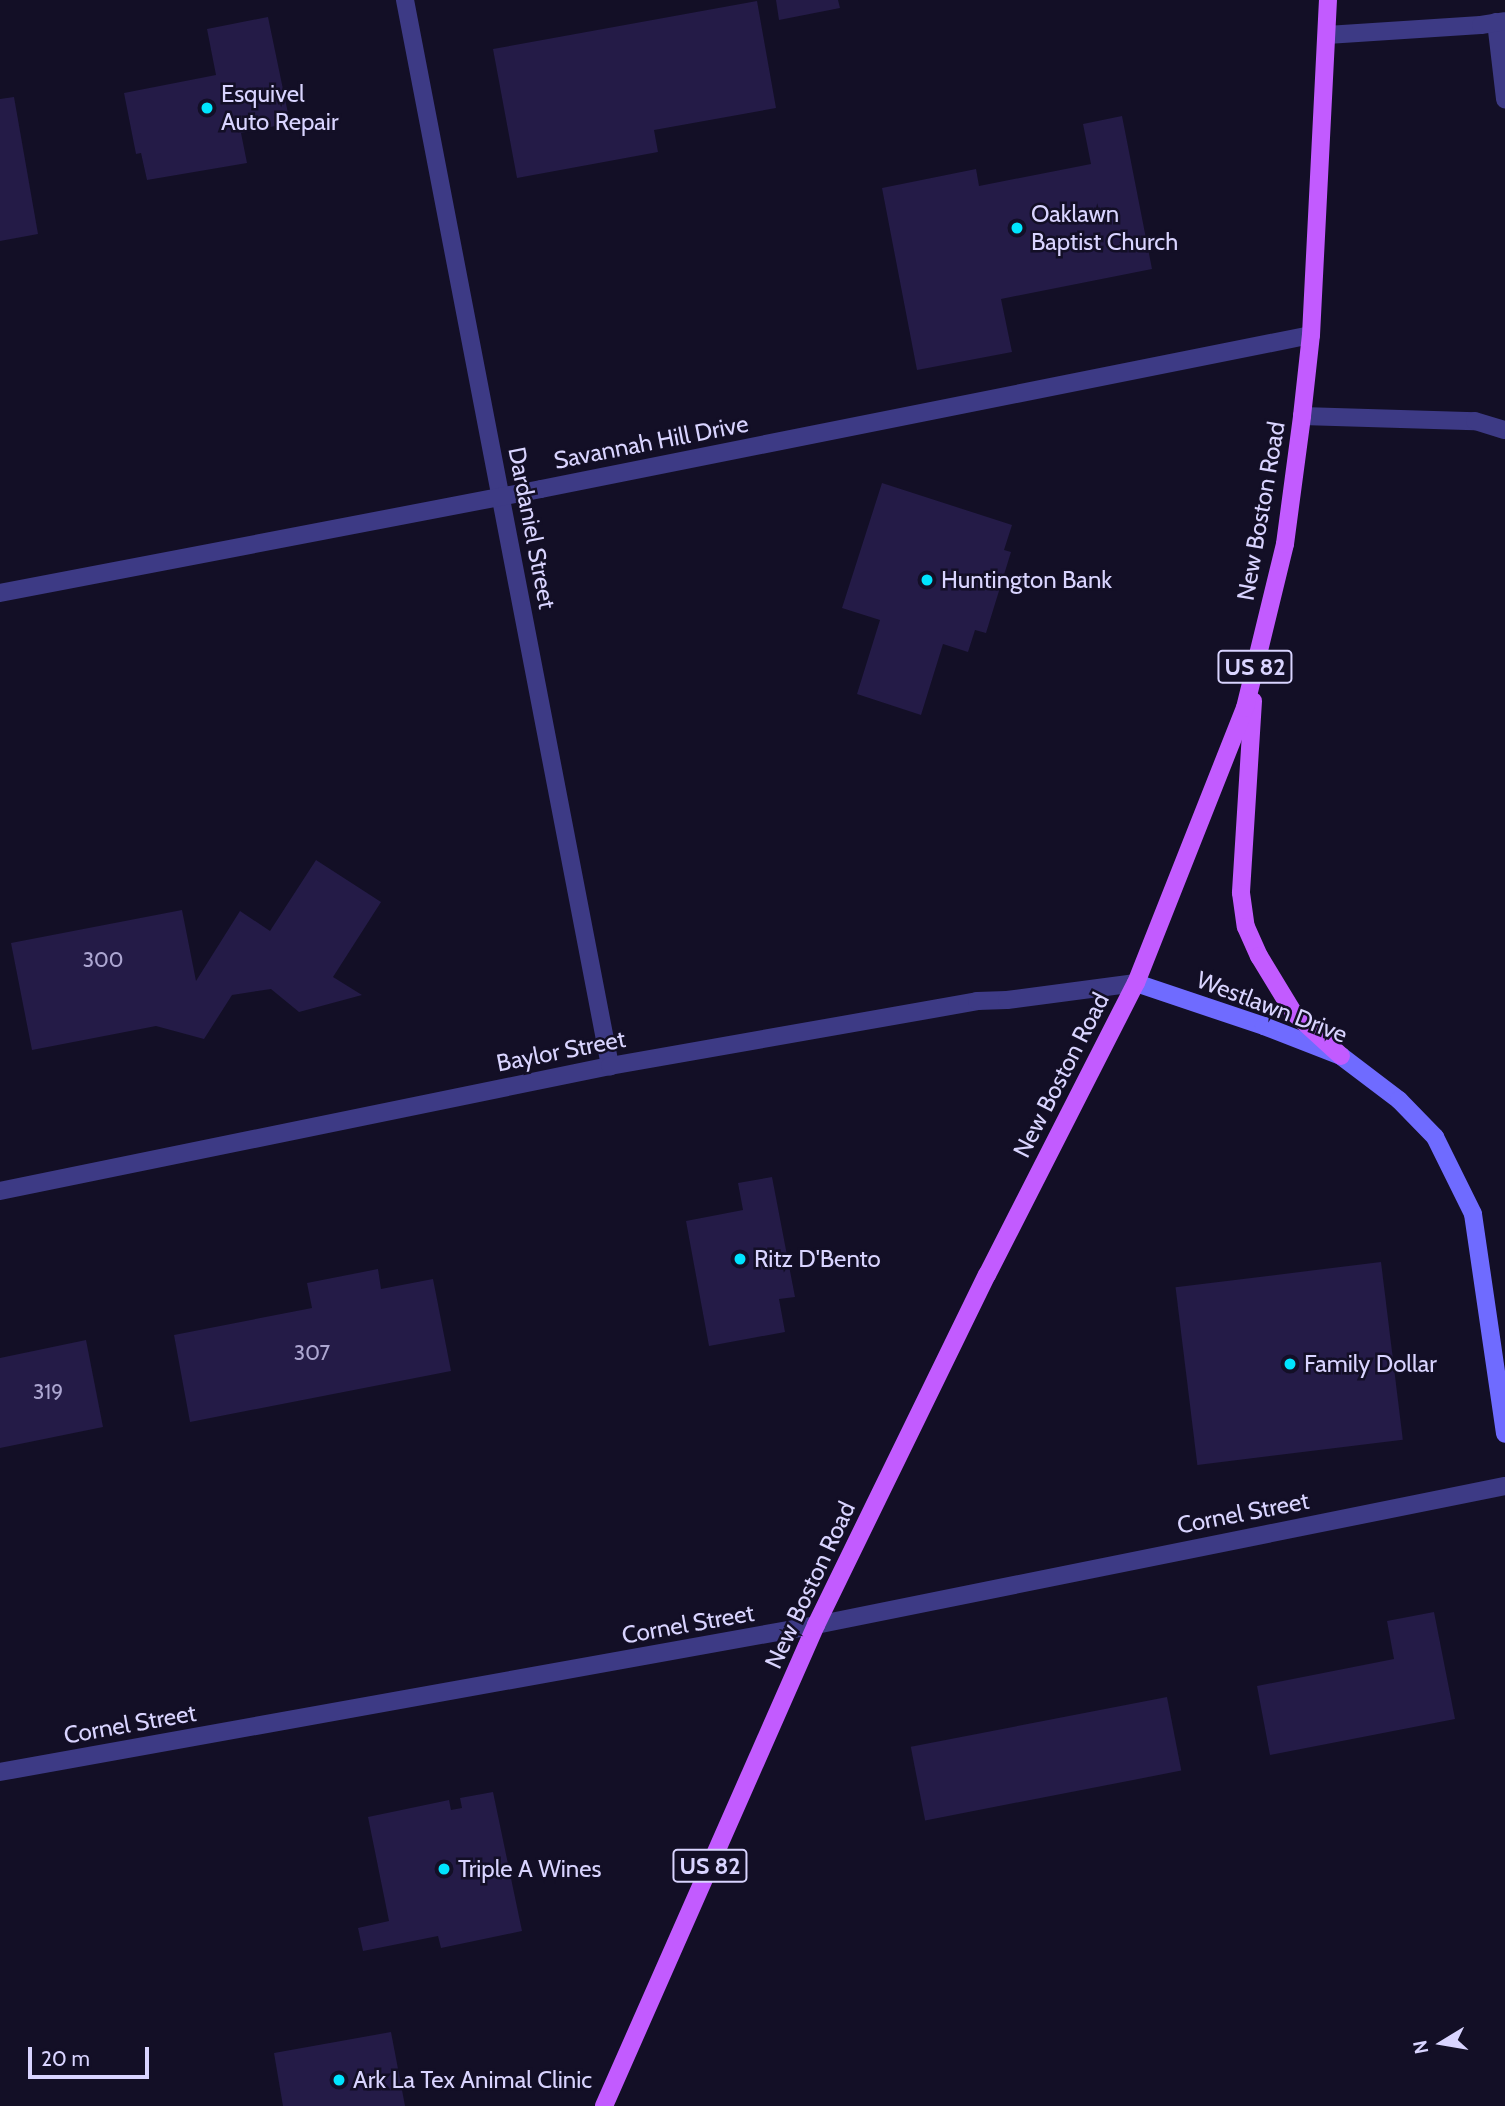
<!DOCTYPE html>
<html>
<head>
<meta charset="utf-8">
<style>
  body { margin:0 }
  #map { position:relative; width:1505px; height:2106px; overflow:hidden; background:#130f26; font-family:Cabin,sans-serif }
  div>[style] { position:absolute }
  .building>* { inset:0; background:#241b47; transform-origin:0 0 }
  .lane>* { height:18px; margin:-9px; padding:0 9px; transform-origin:9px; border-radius:9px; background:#3d3a85 }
  .street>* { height:18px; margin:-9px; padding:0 9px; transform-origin:9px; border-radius:9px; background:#3d3a85 }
  .secondary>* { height:18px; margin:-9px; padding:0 9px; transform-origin:9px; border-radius:9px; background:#6f6bff }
  .primary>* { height:18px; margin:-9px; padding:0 9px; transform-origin:9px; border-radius:9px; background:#c25bff }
  .dots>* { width:19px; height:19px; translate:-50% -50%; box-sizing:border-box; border:4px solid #130f26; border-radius:50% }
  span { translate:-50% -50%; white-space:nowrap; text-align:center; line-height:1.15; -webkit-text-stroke:5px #130f26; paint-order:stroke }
  .number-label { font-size:21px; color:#aca6d1 }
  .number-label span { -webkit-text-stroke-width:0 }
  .shield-label span { padding:2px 5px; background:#130f26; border:2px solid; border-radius:5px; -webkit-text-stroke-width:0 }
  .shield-label { font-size:23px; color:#d9d4ff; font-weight:700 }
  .poi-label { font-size:24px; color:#d9d4ff }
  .left { translate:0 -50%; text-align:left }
  .street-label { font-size:24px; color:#d9d4ff }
  .north { position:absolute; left:1407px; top:2008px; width:70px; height:70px; -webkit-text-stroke:5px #130f26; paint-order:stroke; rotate:259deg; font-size:19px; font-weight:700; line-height:28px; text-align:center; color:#d9d4ff }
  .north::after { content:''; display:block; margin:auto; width:24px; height:32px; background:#d9d4ff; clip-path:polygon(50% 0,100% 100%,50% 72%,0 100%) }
  .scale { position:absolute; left:28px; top:2047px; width:121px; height:32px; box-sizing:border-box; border:4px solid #d9d4ff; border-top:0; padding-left:9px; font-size:21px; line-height:24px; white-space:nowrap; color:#d9d4ff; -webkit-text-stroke:5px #130f26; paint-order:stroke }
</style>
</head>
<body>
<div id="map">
  <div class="building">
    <div style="clip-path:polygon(776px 0,838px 0,840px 8px,779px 20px)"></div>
    <div style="clip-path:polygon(757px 1px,776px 108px,654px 130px,658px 152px,517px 178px,493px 49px)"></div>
    <div style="clip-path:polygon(268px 17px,290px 123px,241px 133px,247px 163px,147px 180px,141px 153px,136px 154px,124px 93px,216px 75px,207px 29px)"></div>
    <div style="clip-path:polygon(14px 97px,38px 234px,0 241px,0 99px)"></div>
    <div style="clip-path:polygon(1122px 116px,1152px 269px,1001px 299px,1012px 352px,917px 370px,882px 188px,976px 169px,979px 186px,1091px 164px,1083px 124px)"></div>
    <div style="clip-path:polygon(882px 483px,1012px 525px,1004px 550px,1011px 552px,986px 633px,975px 630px,968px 652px,943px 644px,921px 715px,857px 694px,880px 620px,842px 608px)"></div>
    <div style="clip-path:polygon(316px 860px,381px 902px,333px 977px,362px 995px,299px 1012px,271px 989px,232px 995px,204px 1039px,156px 1026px,32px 1050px,11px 943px,182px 910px,196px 981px,240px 911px,270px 931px)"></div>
    <div style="clip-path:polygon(772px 1177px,795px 1297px,779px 1299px,785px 1332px,709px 1346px,686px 1221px,743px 1210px,738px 1183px)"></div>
    <div style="left:1381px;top:1262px;width:179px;height:207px;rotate:83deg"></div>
    <div style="clip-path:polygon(378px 1269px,381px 1289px,433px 1279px,451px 1371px,190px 1422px,174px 1335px,312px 1308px,307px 1283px)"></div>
    <div style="clip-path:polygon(86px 1340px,103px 1427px,0 1448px,0 1358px)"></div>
    <div style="clip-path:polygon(1434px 1612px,1455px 1719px,1270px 1755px,1257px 1686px,1394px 1659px,1387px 1621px)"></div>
    <div style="left:1167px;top:1697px;width:75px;height:261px;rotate:79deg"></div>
    <div style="clip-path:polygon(493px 1792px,522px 1931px,441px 1948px,438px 1936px,363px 1951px,358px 1928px,389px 1921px,368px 1817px,449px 1800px,451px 1810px,462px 1808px,460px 1798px)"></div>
    <div style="clip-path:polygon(391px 2032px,405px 2106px,283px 2106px,274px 2053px)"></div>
  </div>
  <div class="lane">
    <div style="left:1496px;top:22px;width:78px;rotate:83.3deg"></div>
    <div style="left:1327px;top:35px;width:154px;rotate:-3.7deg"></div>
    <div style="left:1481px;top:25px;width:24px;rotate:-9deg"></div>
    <div style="left:1302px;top:416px;width:173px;rotate:1.7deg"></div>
    <div style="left:1475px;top:421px;width:31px;rotate:17deg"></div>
  </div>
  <div class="street">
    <div style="left:405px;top:0;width:1086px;rotate:79.11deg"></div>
    <div style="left:0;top:593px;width:551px;rotate:-10.88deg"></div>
    <div style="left:541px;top:489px;width:785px;rotate:-11.31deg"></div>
    <div style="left:0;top:1191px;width:623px;rotate:-11.58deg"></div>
    <div style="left:610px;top:1066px;width:373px;rotate:-10deg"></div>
    <div style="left:977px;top:1001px;width:30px;rotate:-2deg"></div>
    <div style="left:1007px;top:1000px;width:130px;rotate:-7.5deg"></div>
    <div style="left:0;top:1772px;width:829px;rotate:-10.21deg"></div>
    <div style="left:816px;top:1625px;width:703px;rotate:-11.41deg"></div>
  </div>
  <div class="secondary">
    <div style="left:1136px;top:983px;width:135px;rotate:18.6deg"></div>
    <div style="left:1264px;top:1026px;width:83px;rotate:21.3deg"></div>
    <div style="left:1341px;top:1056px;width:73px;rotate:37.2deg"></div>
    <div style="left:1399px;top:1100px;width:52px;rotate:45.8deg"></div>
    <div style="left:1435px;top:1137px;width:86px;rotate:63.7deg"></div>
    <div style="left:1473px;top:1214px;width:222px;rotate:81.7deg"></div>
  </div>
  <div class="primary">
    <div style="left:1253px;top:701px;width:192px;rotate:93.6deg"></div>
    <div style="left:1241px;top:893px;width:34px;rotate:82deg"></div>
    <div style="left:1246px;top:927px;width:32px;rotate:66deg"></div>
    <div style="left:1259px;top:956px;width:66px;rotate:58.7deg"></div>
    <div style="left:1293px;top:1012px;width:65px;rotate:42.5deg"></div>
    <div style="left:604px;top:2106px;width:526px;rotate:-66.21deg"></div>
    <div style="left:816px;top:1625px;width:390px;rotate:-64deg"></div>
    <div style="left:987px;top:1275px;width:328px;rotate:-63deg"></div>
    <div style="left:1136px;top:983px;width:296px;rotate:-68.4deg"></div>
    <div style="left:1245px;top:708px;width:169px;rotate:-76.3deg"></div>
    <div style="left:1285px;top:544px;width:129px;rotate:-82.4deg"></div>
    <div style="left:1302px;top:416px;width:81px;rotate:-83.7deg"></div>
    <div style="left:1311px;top:335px;width:335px;rotate:-87.1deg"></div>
  </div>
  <div class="dots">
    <div style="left:207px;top:108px;background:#00e5ff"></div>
    <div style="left:1017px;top:228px;background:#00e5ff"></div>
    <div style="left:927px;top:580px;background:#00e5ff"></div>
    <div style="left:740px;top:1259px;background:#00e5ff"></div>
    <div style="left:1290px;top:1364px;background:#00e5ff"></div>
    <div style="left:444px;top:1869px;background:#00e5ff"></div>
    <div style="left:339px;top:2080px;background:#00e5ff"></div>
  </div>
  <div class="number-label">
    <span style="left:103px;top:960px">300</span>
    <span style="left:312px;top:1353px">307</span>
    <span style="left:48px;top:1392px">319</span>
  </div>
  <div class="shield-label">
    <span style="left:1255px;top:667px">US 82</span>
    <span style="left:710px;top:1866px">US 82</span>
  </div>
  <div class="poi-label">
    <span class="left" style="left:221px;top:108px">Esquivel<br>Auto Repair</span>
    <span class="left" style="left:1031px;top:228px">Oaklawn<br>Baptist Church</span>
    <span class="left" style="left:941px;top:580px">Huntington Bank</span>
    <span class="left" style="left:754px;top:1259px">Ritz D'Bento</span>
    <span class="left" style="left:1304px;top:1364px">Family Dollar</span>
    <span class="left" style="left:458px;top:1869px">Triple A Wines</span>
    <span class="left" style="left:353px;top:2080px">Ark La Tex Animal Clinic</span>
  </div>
  <div class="street-label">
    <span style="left:651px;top:442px;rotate:-11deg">Savannah Hill Drive</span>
    <span style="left:1261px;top:511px;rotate:-80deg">New Boston Road</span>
    <span style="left:532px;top:528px;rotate:79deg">Dardaniel Street</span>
    <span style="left:1272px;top:1007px;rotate:21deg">Westlawn Drive</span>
    <span style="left:561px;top:1051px;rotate:-11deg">Baylor Street</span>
    <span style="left:1061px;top:1075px;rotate:-63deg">New Boston Road</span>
    <span style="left:1243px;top:1513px;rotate:-11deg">Cornel Street</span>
    <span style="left:810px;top:1585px;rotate:-65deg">New Boston Road</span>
    <span style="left:688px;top:1624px;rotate:-10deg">Cornel Street</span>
    <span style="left:130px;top:1724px;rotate:-10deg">Cornel Street</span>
  </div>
  <div class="north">N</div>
  <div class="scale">20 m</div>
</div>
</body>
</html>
